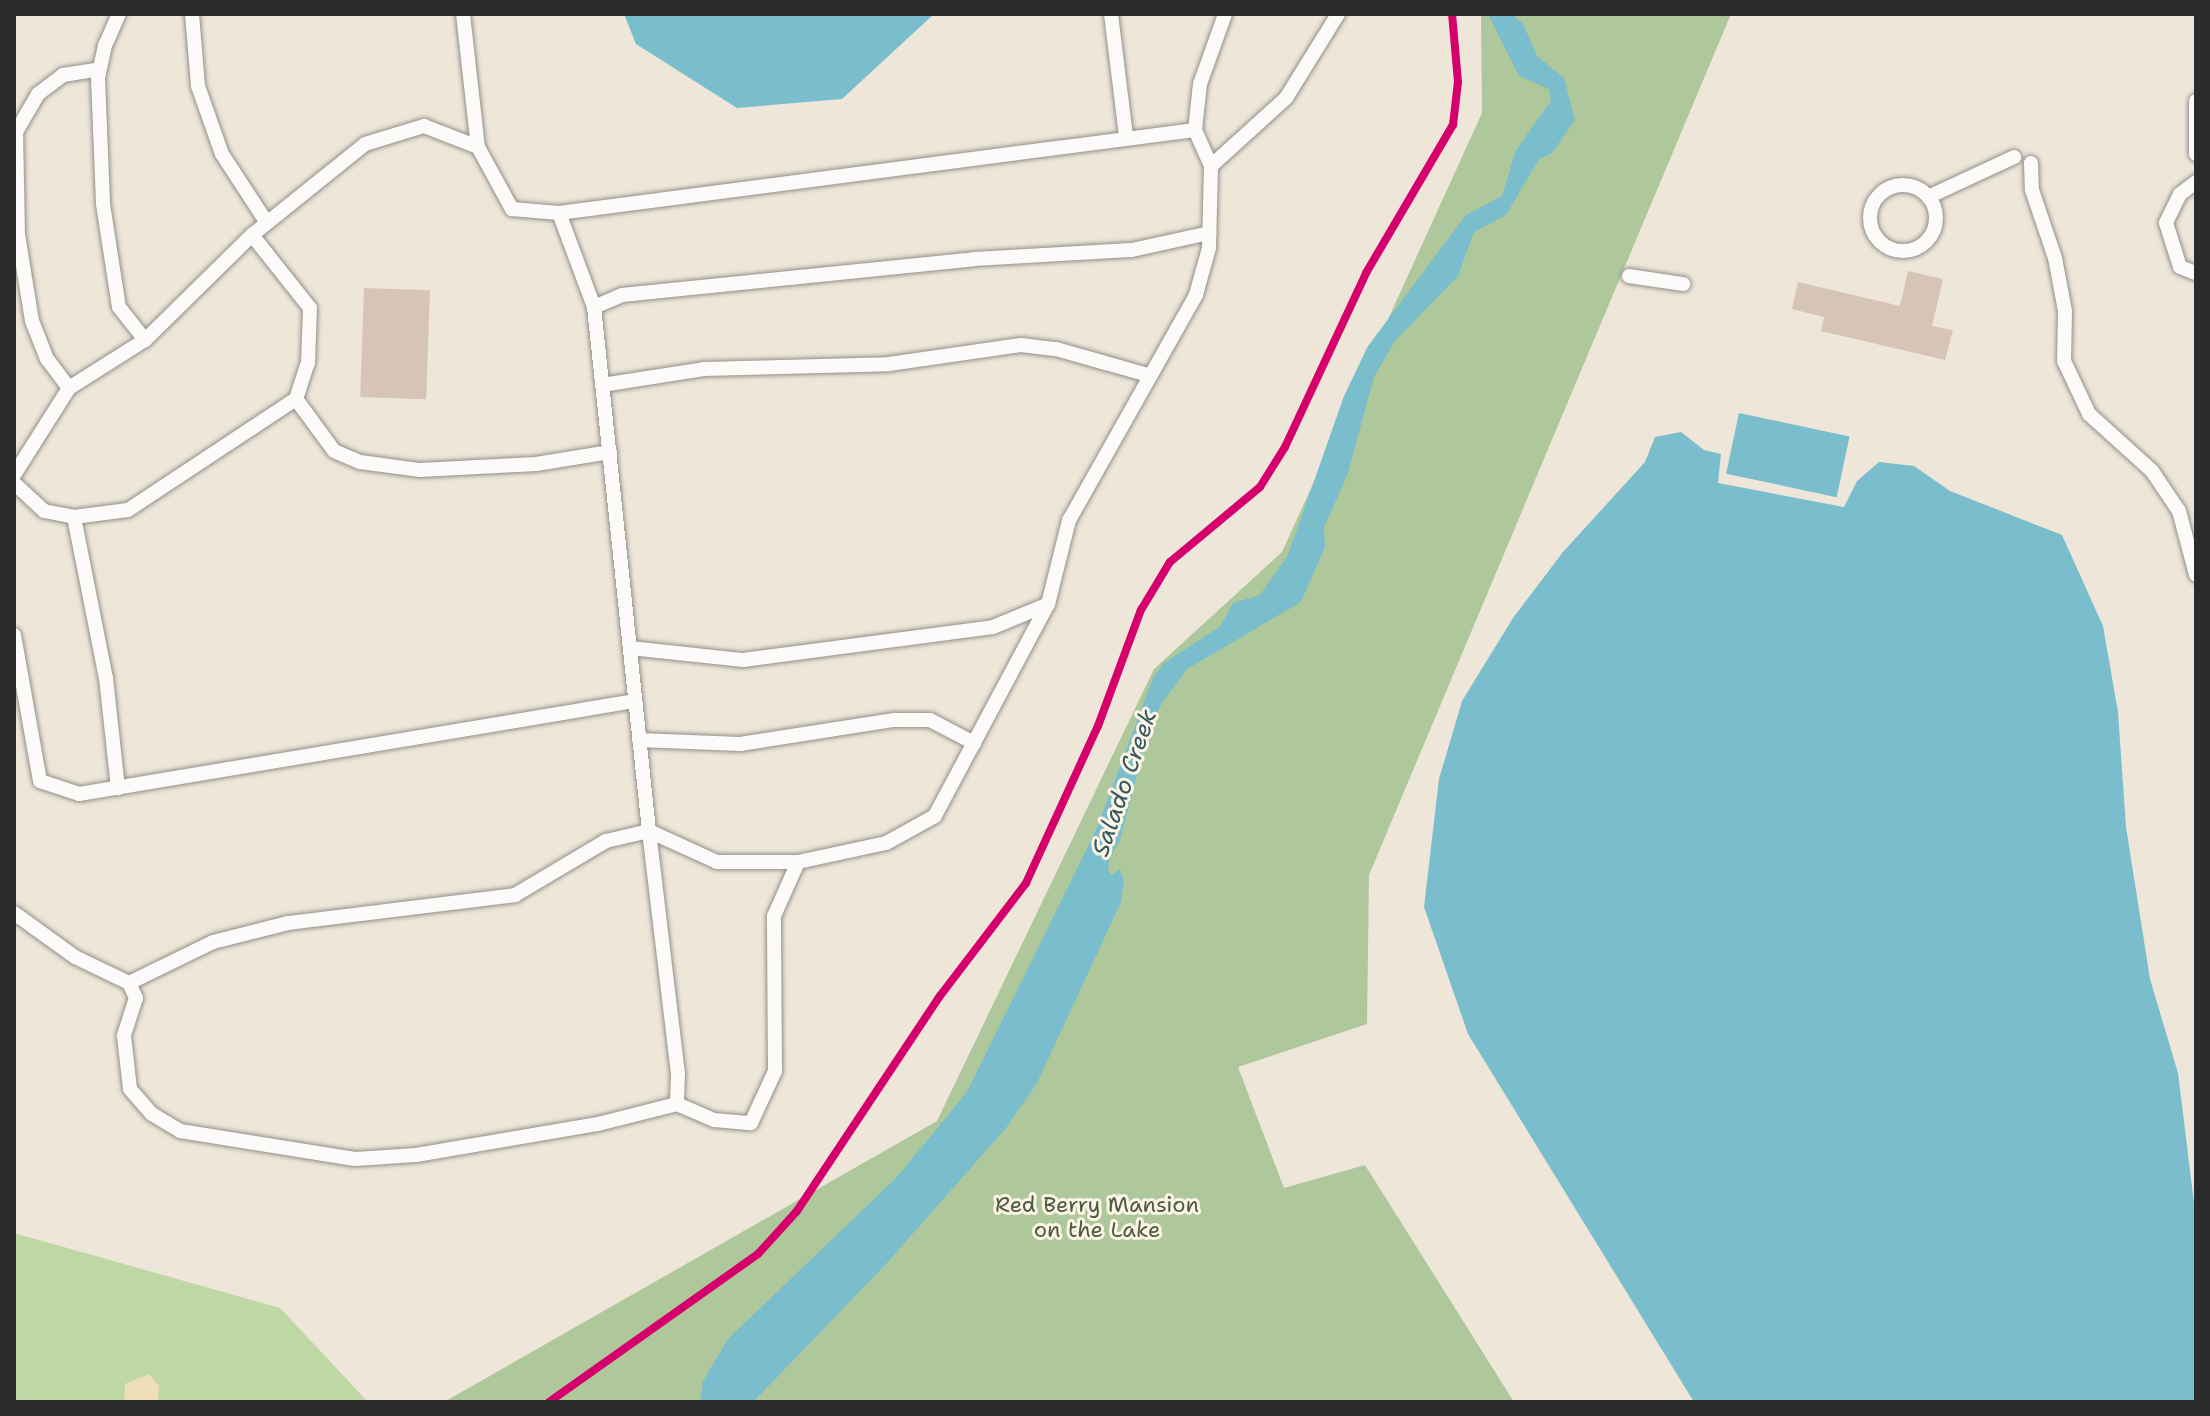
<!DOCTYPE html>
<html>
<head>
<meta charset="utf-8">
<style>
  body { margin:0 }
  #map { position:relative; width:2210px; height:1416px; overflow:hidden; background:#ede6d9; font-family:"Shantell Sans",sans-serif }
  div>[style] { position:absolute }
  .green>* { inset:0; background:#bfd7a4 }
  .forest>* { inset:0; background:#aec79b }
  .sand>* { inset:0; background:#eedfb9 }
  .water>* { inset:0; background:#7abecd; transform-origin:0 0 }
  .building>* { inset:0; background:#d6c4b6; transform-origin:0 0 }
  .roads { filter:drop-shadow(0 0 2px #928f88) drop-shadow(0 0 2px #928f88) }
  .service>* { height:14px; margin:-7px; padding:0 7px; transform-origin:7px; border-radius:7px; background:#fcfbf9 }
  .service>.ring { margin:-7px; padding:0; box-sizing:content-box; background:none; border:14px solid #fcfbf9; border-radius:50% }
  .cycleway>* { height:8px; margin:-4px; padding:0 4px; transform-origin:4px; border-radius:4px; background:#d6006c }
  span { translate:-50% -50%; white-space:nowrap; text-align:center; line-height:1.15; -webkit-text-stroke:6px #fcf5e5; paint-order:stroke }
  .park-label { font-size:22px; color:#4c5b42 }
  .water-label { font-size:24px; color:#355862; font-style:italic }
  .frame { position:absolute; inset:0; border:16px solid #2b2b2b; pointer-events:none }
</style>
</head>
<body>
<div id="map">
  <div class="green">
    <div style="clip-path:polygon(14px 1233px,280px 1308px,368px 1402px,14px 1402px)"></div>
  </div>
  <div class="forest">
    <div style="clip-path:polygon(1481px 14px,1731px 14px,1369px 875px,1367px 1024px,1238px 1067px,1284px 1188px,1365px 1165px,1514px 1402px,444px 1402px,937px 1121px,1154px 669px,1282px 552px,1482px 113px)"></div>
  </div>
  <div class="sand">
    <div style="clip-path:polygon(149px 1374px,159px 1386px,158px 1402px,124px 1402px,125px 1384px)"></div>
  </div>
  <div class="water">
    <div style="clip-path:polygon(624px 14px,934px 14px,842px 99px,737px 108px,636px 44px)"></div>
    <div style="clip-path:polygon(1488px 14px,1512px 14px,1523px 24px,1537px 56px,1564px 78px,1575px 120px,1552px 153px,1539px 159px,1506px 215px,1474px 232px,1458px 276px,1395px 341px,1374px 377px,1347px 476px,1324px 527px,1325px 547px,1301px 602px,1187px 669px,1162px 703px,1149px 729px,1120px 840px,1110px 858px,1108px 871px,1112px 875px,1120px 869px,1124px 882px,1121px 902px,1037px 1083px,1006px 1128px,885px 1265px,753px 1402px,700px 1402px,703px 1381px,728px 1339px,897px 1177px,967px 1092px,1097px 828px,1153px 678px,1164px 663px,1221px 626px,1233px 603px,1260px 595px,1288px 555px,1344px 396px,1368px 346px,1466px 215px,1502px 196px,1516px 150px,1551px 101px,1549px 89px,1519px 76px)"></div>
    <div style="left:1739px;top:413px;width:113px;height:62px;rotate:12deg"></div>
    <div style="clip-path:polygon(1681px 432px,1704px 450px,1721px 454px,1718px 483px,1844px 507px,1857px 481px,1879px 462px,1914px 466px,1950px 491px,2062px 535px,2103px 626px,2118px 712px,2126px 827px,2150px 979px,2178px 1073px,2196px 1219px,2196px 1402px,1694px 1402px,1468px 1034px,1424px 907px,1439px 779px,1462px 701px,1513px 618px,1563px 552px,1645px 462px,1655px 437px)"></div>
  </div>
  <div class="building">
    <div style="clip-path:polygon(1908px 271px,1943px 279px,1932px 326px,1953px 330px,1945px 360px,1821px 331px,1824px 317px,1792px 309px,1798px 282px,1900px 306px)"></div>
    <div style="left:364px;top:288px;width:66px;height:109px;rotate:2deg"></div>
  </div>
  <div class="roads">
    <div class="service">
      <div style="left:119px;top:14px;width:34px;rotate:114deg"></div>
      <div style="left:105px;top:45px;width:34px;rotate:102deg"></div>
      <div style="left:98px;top:78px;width:126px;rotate:87.7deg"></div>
      <div style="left:103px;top:204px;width:104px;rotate:81.2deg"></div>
      <div style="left:119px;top:307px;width:42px;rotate:51.8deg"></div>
      <div style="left:192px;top:14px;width:72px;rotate:85.2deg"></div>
      <div style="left:198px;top:86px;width:72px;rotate:70.6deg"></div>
      <div style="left:222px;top:154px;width:82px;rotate:56.9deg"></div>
      <div style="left:463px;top:14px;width:134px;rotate:83.6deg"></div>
      <div style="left:478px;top:147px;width:71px;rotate:61.3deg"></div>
      <div style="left:512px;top:209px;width:47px;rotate:4.9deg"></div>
      <div style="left:559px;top:213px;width:641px;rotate:-7.44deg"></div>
      <div style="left:1195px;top:130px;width:39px;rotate:66deg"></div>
      <div style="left:1211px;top:166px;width:82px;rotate:91.4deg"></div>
      <div style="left:1209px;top:248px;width:49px;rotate:105.5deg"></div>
      <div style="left:1196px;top:295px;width:258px;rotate:119.4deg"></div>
      <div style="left:1069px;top:520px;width:87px;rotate:104deg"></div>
      <div style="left:1048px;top:604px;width:240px;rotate:118.1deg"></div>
      <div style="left:935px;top:816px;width:56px;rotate:151.1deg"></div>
      <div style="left:886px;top:843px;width:90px;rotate:167.8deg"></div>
      <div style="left:798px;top:862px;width:81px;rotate:180deg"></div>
      <div style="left:717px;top:862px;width:75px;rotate:-155.5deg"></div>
      <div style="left:649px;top:831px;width:527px;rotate:-95.99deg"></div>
      <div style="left:594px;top:307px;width:100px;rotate:-110.4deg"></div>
      <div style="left:1111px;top:14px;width:123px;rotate:83deg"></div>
      <div style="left:2196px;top:101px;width:53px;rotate:90deg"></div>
      <div style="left:1195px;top:130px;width:46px;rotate:-83.8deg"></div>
      <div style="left:1200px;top:84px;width:74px;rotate:-70.3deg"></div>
      <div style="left:2031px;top:163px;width:27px;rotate:88deg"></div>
      <div style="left:2032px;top:190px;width:72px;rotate:71.3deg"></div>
      <div style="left:2055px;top:258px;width:54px;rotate:79.3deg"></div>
      <div style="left:2065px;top:311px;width:50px;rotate:91.1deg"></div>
      <div style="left:2064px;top:361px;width:59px;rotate:64.7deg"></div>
      <div style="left:2089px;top:414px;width:85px;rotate:42.1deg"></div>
      <div style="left:2152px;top:471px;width:48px;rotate:56deg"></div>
      <div style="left:2179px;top:511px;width:66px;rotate:75.1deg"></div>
      <div style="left:1211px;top:166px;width:101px;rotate:-42.2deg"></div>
      <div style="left:1286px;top:98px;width:99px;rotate:-58.2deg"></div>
      <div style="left:2196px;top:182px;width:20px;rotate:143deg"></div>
      <div style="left:2180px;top:194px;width:32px;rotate:116deg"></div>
      <div style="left:2166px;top:223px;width:46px;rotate:72.3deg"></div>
      <div style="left:2180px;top:267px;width:17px;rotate:21deg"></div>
      <div class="ring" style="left:1870px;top:185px;width:52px;height:52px"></div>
      <div style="left:1928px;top:197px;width:95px;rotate:-24.9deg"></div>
      <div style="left:1629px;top:276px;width:55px;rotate:8.4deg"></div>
      <div style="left:594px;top:307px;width:30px;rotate:-23deg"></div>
      <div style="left:622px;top:295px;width:354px;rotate:-5.8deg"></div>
      <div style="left:974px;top:259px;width:158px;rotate:-3.3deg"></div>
      <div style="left:1132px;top:250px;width:79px;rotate:-12.4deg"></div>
      <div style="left:602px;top:385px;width:103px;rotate:-8.9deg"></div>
      <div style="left:704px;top:369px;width:185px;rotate:-1.5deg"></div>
      <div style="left:889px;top:364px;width:133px;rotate:-8.2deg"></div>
      <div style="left:1021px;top:345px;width:35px;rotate:7deg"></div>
      <div style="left:1056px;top:349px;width:96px;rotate:15.8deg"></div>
      <div style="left:69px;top:388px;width:36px;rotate:-127deg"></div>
      <div style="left:47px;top:359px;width:41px;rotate:-111.5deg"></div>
      <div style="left:32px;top:321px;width:87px;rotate:-99.2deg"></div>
      <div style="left:18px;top:235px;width:103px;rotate:-91.1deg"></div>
      <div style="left:16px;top:132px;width:44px;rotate:-59.9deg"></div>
      <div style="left:38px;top:94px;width:31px;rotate:-37deg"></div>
      <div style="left:63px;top:75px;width:36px;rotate:-9deg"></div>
      <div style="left:296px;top:399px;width:64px;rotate:53.8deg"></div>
      <div style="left:334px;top:451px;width:28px;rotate:23deg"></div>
      <div style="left:360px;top:462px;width:61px;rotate:7.6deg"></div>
      <div style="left:420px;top:470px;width:116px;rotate:-3deg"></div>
      <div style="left:536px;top:464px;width:75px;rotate:-9.2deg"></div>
      <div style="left:14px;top:475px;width:103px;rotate:-57.7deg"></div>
      <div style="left:69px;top:388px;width:90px;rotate:-32.3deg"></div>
      <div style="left:145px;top:340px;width:150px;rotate:-44.5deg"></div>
      <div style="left:252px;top:235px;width:145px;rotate:-38.8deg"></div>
      <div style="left:365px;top:144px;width:62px;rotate:-17deg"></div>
      <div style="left:424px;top:126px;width:58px;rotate:21.3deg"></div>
      <div style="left:14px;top:483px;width:41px;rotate:43deg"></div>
      <div style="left:44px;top:511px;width:31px;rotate:11deg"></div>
      <div style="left:74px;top:517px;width:54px;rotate:-7.4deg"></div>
      <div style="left:128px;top:510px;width:201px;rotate:-33.5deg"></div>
      <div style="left:296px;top:399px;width:38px;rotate:-72deg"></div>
      <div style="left:308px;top:363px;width:55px;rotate:-87.9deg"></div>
      <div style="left:310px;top:308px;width:93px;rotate:-128.5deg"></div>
      <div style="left:74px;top:517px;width:164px;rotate:78.8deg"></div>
      <div style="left:106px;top:678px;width:111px;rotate:83.8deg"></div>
      <div style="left:14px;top:635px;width:148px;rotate:79.9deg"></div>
      <div style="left:40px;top:781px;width:41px;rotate:18.4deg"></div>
      <div style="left:79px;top:794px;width:564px;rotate:-9.5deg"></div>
      <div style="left:630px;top:648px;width:114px;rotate:6.1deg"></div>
      <div style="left:743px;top:660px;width:252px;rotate:-7.5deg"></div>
      <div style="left:993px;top:627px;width:57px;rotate:-22.5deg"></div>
      <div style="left:639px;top:740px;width:101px;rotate:2.3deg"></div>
      <div style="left:740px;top:744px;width:156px;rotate:-8.9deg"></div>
      <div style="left:894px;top:720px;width:36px"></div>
      <div style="left:930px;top:720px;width:50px;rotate:27.6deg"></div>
      <div style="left:14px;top:913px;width:75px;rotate:35.8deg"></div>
      <div style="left:75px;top:957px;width:60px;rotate:25.7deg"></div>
      <div style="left:129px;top:983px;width:93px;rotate:-26deg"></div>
      <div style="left:213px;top:942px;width:77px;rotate:-14.2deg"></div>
      <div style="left:288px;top:923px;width:229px;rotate:-7deg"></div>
      <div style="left:515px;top:895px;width:106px;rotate:-30.7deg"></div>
      <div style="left:606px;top:841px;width:44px;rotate:-13.1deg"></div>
      <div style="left:649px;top:831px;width:244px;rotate:83.2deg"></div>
      <div style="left:678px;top:1073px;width:31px;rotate:92deg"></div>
      <div style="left:129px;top:983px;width:17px;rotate:65deg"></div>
      <div style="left:136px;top:998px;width:40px;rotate:108deg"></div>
      <div style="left:124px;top:1036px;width:53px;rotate:83.5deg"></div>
      <div style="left:130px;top:1089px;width:33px;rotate:49deg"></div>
      <div style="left:152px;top:1114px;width:33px;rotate:31deg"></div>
      <div style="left:180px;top:1131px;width:177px;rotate:9.1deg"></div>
      <div style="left:355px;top:1159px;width:61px;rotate:-3.8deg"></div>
      <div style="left:416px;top:1155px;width:185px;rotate:-9.7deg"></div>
      <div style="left:598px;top:1124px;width:81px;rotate:-14.2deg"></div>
      <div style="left:677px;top:1104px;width:40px;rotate:23.4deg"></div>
      <div style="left:714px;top:1120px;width:37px;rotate:5deg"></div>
      <div style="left:751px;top:1123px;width:57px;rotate:-65.2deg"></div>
      <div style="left:775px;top:1071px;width:155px;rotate:-90.4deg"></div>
      <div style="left:774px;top:916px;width:59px;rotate:-66deg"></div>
    </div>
  </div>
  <div class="cycleway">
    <div style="left:549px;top:1402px;width:256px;rotate:-35.3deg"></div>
    <div style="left:758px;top:1254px;width:58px;rotate:-47.8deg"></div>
    <div style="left:797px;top:1211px;width:258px;rotate:-56.4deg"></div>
    <div style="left:940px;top:996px;width:142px;rotate:-52.7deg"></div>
    <div style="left:1026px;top:883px;width:173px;rotate:-65.4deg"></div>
    <div style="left:1098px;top:726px;width:124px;rotate:-69.7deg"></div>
    <div style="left:1141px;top:610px;width:56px;rotate:-58.9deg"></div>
    <div style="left:1170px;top:562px;width:117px;rotate:-39.8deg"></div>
    <div style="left:1260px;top:487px;width:47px;rotate:-58deg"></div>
    <div style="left:1285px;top:447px;width:192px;rotate:-65deg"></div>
    <div style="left:1366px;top:273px;width:172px;rotate:-59.6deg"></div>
    <div style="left:1453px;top:125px;width:43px;rotate:-83.4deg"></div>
    <div style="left:1458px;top:82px;width:68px;rotate:-95deg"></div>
  </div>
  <div class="park-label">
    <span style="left:1097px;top:1217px">Red Berry Mansion<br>on the Lake</span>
  </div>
  <div class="water-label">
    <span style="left:1125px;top:783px;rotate:-71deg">Salado Creek</span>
  </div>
  <div class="frame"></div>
</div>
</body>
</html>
